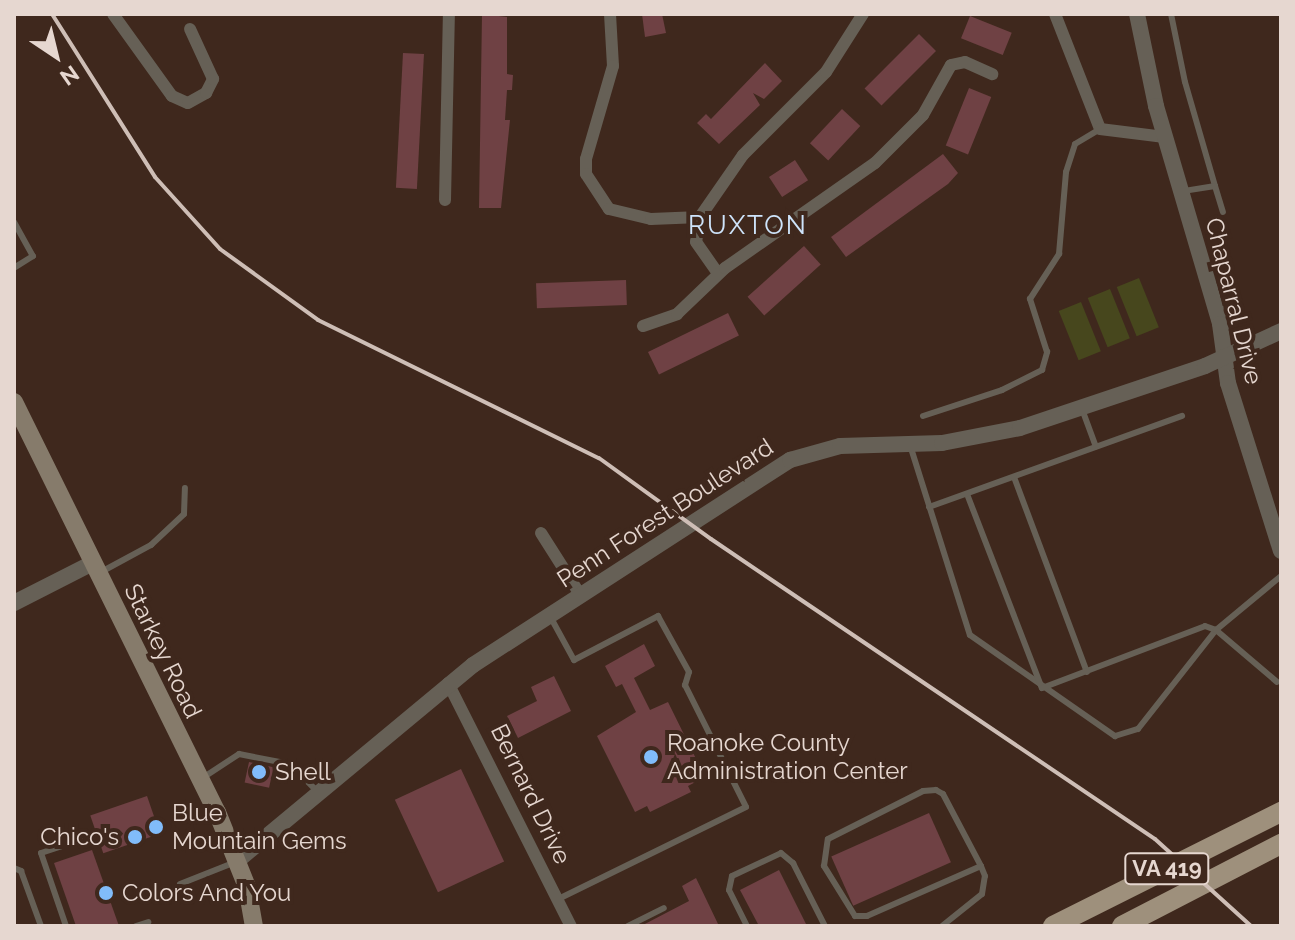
<!DOCTYPE html>
<html>
<head>
<meta charset="utf-8">
<style>
  body { margin:0 }
  #map { position:relative; width:1295px; height:940px; overflow:hidden; background:#3f281d; font-family:Raleway,sans-serif }
  div>[style] { position:absolute }
  .green>* { inset:0; background:#47471d; transform-origin:0 0 }
  .building>* { inset:0; background:#6f4144; transform-origin:0 0 }
  .service>* { height:6px; margin:-3px; padding:0 3px; transform-origin:3px; border-radius:3px; background:#666056 }
  .minor>* { height:12px; margin:-6px; padding:0 6px; transform-origin:6px; border-radius:6px; background:#666056 }
  .tertiary>* { height:16px; margin:-8px; padding:0 8px; transform-origin:8px; border-radius:8px; background:#666056 }
  .secondary>* { height:18px; margin:-9px; padding:0 9px; transform-origin:9px; border-radius:9px; background:#867b6b }
  .primary>* { height:20px; margin:-10px; padding:0 10px; transform-origin:10px; border-radius:10px; background:#9e907c }
  .rail>* { height:4px; margin:-2px; padding:0 2px; transform-origin:2px; border-radius:2px; background:#cebeb6 }
  .dots>* { width:22px; height:22px; translate:-50% -50%; box-sizing:border-box; border:4px solid #3f281d; border-radius:50% }
  span { translate:-50% -50%; white-space:nowrap; text-align:center; line-height:1.15; -webkit-text-stroke:8px #3f281d; paint-order:stroke }
  .shield-label span { padding:2px 6px; background:#3f281d; border:2px solid; border-radius:6px; -webkit-text-stroke-width:0 }
  .shield-label { font-size:22px; color:#e6d7d0; font-weight:700 }
  .street-label { font-size:24px; color:#e6d7d0 }
  .poi-label { font-size:24px; color:#e6d7d0 }
  .left { translate:0 -50%; text-align:left }
  .right { translate:-100% -50%; text-align:right }
  .neighbourhood-label { font-size:26px; color:#cee4fb; letter-spacing:2px }
  .frame { position:absolute; inset:0; border:16px solid #e6d7d0; pointer-events:none }
  .north { position:absolute; left:16px; top:16px; width:80px; height:80px; -webkit-text-stroke:6px #3f281d; paint-order:stroke; rotate:145deg; font-size:22px; font-weight:700; line-height:32px; text-align:center; color:#e6d7d0 }
  .north::after { content:''; display:block; margin:auto; width:28px; height:36px; background:#e6d7d0; clip-path:polygon(50% 0,100% 100%,50% 72%,0 100%) }
</style>
</head>
<body>
<div id="map">
  <div class="green">
    <div style="left:1139px;top:278px;width:53px;height:24px;rotate:68deg"></div>
    <div style="left:1110px;top:289px;width:53px;height:24px;rotate:68deg"></div>
    <div style="left:1081px;top:302px;width:53px;height:24px;rotate:68deg"></div>
  </div>
  <div class="building">
    <div style="clip-path:polygon(482px 14px,507px 17px,507px 74px,513px 75px,512px 90px,507px 90px,505px 120px,510px 120px,501px 208px,479px 208px)"></div>
    <div style="clip-path:polygon(642px 14px,662px 14px,666px 33px,645px 37px)"></div>
    <div style="left:970px;top:16px;width:45px;height:24px;rotate:22deg"></div>
    <div style="left:919px;top:34px;width:24px;height:77px;rotate:45deg"></div>
    <div style="left:403px;top:53px;width:21px;height:135px;rotate:3deg"></div>
    <div style="clip-path:polygon(765px 63px,782px 81px,764px 99px,753px 93px,760px 105px,719px 144px,697px 123px,706px 114px,711px 119px)"></div>
    <div style="left:969px;top:88px;width:24px;height:62px;rotate:22deg"></div>
    <div style="left:842px;top:109px;width:25px;height:47px;rotate:43deg"></div>
    <div style="clip-path:polygon(943px 154px,958px 173px,948px 184px,846px 257px,831px 237px)"></div>
    <div style="left:795px;top:160px;width:24px;height:31px;rotate:57deg"></div>
    <div style="left:804px;top:246px;width:25px;height:76px;rotate:48deg"></div>
    <div style="left:626px;top:280px;width:25px;height:90px;rotate:88deg"></div>
    <div style="left:728px;top:313px;width:25px;height:89px;rotate:64deg"></div>
    <div style="clip-path:polygon(644px 644px,655px 666px,634px 678px,650px 710px,668px 702px,705px 777px,688px 786px,691px 792px,650px 812px,647px 806px,635px 812px,597px 736px,636px 712px,622px 684px,616px 687px,605px 666px)"></div>
    <div style="clip-path:polygon(554px 676px,571px 711px,518px 738px,507px 716px,537px 701px,531px 687px)"></div>
    <div style="left:249px;top:762px;width:25px;height:21px;rotate:12deg"></div>
    <div style="left:461px;top:769px;width:102px;height:73px;rotate:65deg"></div>
    <div style="left:147px;top:796px;width:40px;height:60px;rotate:71deg"></div>
    <div style="left:929px;top:813px;width:54px;height:107px;rotate:66deg"></div>
    <div style="clip-path:polygon(92px 850px,119px 926px,76px 926px,54px 863px)"></div>
    <div style="clip-path:polygon(779px 870px,807px 926px,759px 926px,740px 890px)"></div>
    <div style="clip-path:polygon(696px 878px,719px 926px,641px 926px,689px 901px,682px 886px)"></div>
  </div>
  <div class="service">
    <div style="left:1171px;top:14px;width:69px;rotate:78.4deg"></div>
    <div style="left:1185px;top:82px;width:108px;rotate:73.9deg"></div>
    <div style="left:1215px;top:186px;width:31px;rotate:171deg"></div>
    <div style="left:1215px;top:186px;width:27px;rotate:73deg"></div>
    <div style="left:14px;top:222px;width:39px;rotate:61deg"></div>
    <div style="left:33px;top:256px;width:22px;rotate:148deg"></div>
    <div style="left:1082px;top:409px;width:40px;rotate:69.8deg"></div>
    <div style="left:923px;top:416px;width:83px;rotate:-18.2deg"></div>
    <div style="left:1002px;top:390px;width:45px;rotate:-26.6deg"></div>
    <div style="left:1042px;top:370px;width:19px;rotate:-74deg"></div>
    <div style="left:1047px;top:352px;width:56px;rotate:-107.8deg"></div>
    <div style="left:1030px;top:299px;width:54px;rotate:-57.2deg"></div>
    <div style="left:1059px;top:254px;width:82px;rotate:-85.1deg"></div>
    <div style="left:1066px;top:172px;width:29px;rotate:-72deg"></div>
    <div style="left:1075px;top:144px;width:29px;rotate:-31deg"></div>
    <div style="left:910px;top:445px;width:199px;rotate:72.5deg"></div>
    <div style="left:970px;top:635px;width:177px;rotate:34.9deg"></div>
    <div style="left:1115px;top:736px;width:24px;rotate:-17deg"></div>
    <div style="left:1138px;top:729px;width:126px;rotate:-51.8deg"></div>
    <div style="left:1216px;top:630px;width:85px;rotate:-39.7deg"></div>
    <div style="left:1014px;top:477px;width:208px;rotate:69.5deg"></div>
    <div style="left:967px;top:494px;width:208px;rotate:68.9deg"></div>
    <div style="left:1042px;top:688px;width:174px;rotate:-20.8deg"></div>
    <div style="left:1205px;top:626px;width:12px;rotate:20deg"></div>
    <div style="left:1216px;top:630px;width:80px;rotate:40.4deg"></div>
    <div style="left:929px;top:507px;width:269px;rotate:-19.8deg"></div>
    <div style="left:101px;top:572px;width:57px;rotate:-28.4deg"></div>
    <div style="left:151px;top:545px;width:45px;rotate:-43.2deg"></div>
    <div style="left:184px;top:514px;width:26px;rotate:-88deg"></div>
    <div style="left:551px;top:618px;width:48px;rotate:61.3deg"></div>
    <div style="left:574px;top:660px;width:95px;rotate:-27.6deg"></div>
    <div style="left:658px;top:616px;width:64px;rotate:61deg"></div>
    <div style="left:689px;top:672px;width:14px;rotate:107deg"></div>
    <div style="left:685px;top:685px;width:136px;rotate:63.4deg"></div>
    <div style="left:746px;top:807px;width:209px;rotate:153.9deg"></div>
    <div style="left:204px;top:777px;width:42px;rotate:-33.3deg"></div>
    <div style="left:239px;top:754px;width:52px;rotate:11.1deg"></div>
    <div style="left:290px;top:764px;width:40px;rotate:45deg"></div>
    <div style="left:936px;top:790px;width:8px;rotate:30deg"></div>
    <div style="left:943px;top:794px;width:81px;rotate:62.2deg"></div>
    <div style="left:981px;top:866px;width:124px;rotate:156.3deg"></div>
    <div style="left:867px;top:916px;width:12px;rotate:180deg"></div>
    <div style="left:855px;top:916px;width:59px;rotate:-121.8deg"></div>
    <div style="left:824px;top:866px;width:27px;rotate:-82deg"></div>
    <div style="left:828px;top:839px;width:106px;rotate:-26.8deg"></div>
    <div style="left:923px;top:791px;width:13px;rotate:-4deg"></div>
    <div style="left:14px;top:868px;width:8px;rotate:23deg"></div>
    <div style="left:21px;top:871px;width:59px;rotate:70deg"></div>
    <div style="left:180px;top:884px;width:57px;rotate:-21.6deg"></div>
    <div style="left:66px;top:926px;width:77px;rotate:-108.9deg"></div>
    <div style="left:41px;top:853px;width:41px;rotate:-18.4deg"></div>
    <div style="left:136px;top:926px;width:13px;rotate:-18deg"></div>
    <div style="left:628px;top:926px;width:40px;rotate:-26.6deg"></div>
    <div style="left:747px;top:926px;width:40px;rotate:-116.6deg"></div>
    <div style="left:729px;top:890px;width:14px;rotate:-78deg"></div>
    <div style="left:732px;top:876px;width:54px;rotate:-25.1deg"></div>
    <div style="left:781px;top:853px;width:16px;rotate:40deg"></div>
    <div style="left:793px;top:863px;width:71px;rotate:63.1deg"></div>
    <div style="left:942px;top:926px;width:51px;rotate:-38.7deg"></div>
    <div style="left:982px;top:894px;width:18px;rotate:-81deg"></div>
    <div style="left:985px;top:876px;width:11px;rotate:-112deg"></div>
  </div>
  <div class="minor">
    <div style="left:113px;top:14px;width:101px;rotate:54.3deg"></div>
    <div style="left:172px;top:96px;width:17px;rotate:24deg"></div>
    <div style="left:188px;top:103px;width:21px;rotate:-29deg"></div>
    <div style="left:206px;top:93px;width:16px;rotate:-63deg"></div>
    <div style="left:213px;top:79px;width:55px;rotate:-114.7deg"></div>
    <div style="left:610px;top:14px;width:52px;rotate:86.7deg"></div>
    <div style="left:613px;top:66px;width:97px;rotate:106.2deg"></div>
    <div style="left:586px;top:159px;width:15px;rotate:90deg"></div>
    <div style="left:586px;top:174px;width:42px;rotate:56.7deg"></div>
    <div style="left:609px;top:209px;width:43px;rotate:13.4deg"></div>
    <div style="left:651px;top:219px;width:49px;rotate:-2.3deg"></div>
    <div style="left:700px;top:217px;width:75px;rotate:-55.3deg"></div>
    <div style="left:743px;top:155px;width:117px;rotate:-45deg"></div>
    <div style="left:826px;top:72px;width:69px;rotate:-57.5deg"></div>
    <div style="left:1055px;top:14px;width:123px;rotate:68.6deg"></div>
    <div style="left:1100px;top:129px;width:65px;rotate:7deg"></div>
    <div style="left:445px;top:200px;width:186px;rotate:-88.8deg"></div>
    <div style="left:700px;top:217px;width:25px;rotate:99deg"></div>
    <div style="left:696px;top:242px;width:38px;rotate:55deg"></div>
    <div style="left:643px;top:326px;width:36px;rotate:-19deg"></div>
    <div style="left:677px;top:314px;width:66px;rotate:-43.8deg"></div>
    <div style="left:725px;top:268px;width:183px;rotate:-35deg"></div>
    <div style="left:875px;top:163px;width:68px;rotate:-45deg"></div>
    <div style="left:923px;top:115px;width:57px;rotate:-60.8deg"></div>
    <div style="left:951px;top:65px;width:14px;rotate:-12deg"></div>
    <div style="left:965px;top:62px;width:30px;rotate:24deg"></div>
    <div style="left:541px;top:533px;width:75px;rotate:57.6deg"></div>
    <div style="left:448px;top:683px;width:272px;rotate:63.2deg"></div>
  </div>
  <div class="tertiary">
    <div style="left:1137px;top:14px;width:94px;rotate:78.3deg"></div>
    <div style="left:1156px;top:106px;width:227px;rotate:73.6deg"></div>
    <div style="left:1220px;top:324px;width:60px;rotate:82.3deg"></div>
    <div style="left:1228px;top:383px;width:176px;rotate:72.5deg"></div>
    <div style="left:14px;top:603px;width:89px;rotate:-26.9deg"></div>
    <div style="left:237px;top:861px;width:307px;rotate:-39.7deg"></div>
    <div style="left:473px;top:665px;width:378px;rotate:-32.9deg"></div>
    <div style="left:790px;top:460px;width:52px;rotate:-15.6deg"></div>
    <div style="left:840px;top:446px;width:102px;rotate:-1.7deg"></div>
    <div style="left:942px;top:443px;width:79px;rotate:-10.9deg"></div>
    <div style="left:1020px;top:428px;width:195px;rotate:-18.5deg"></div>
    <div style="left:1205px;top:366px;width:84px;rotate:-24.7deg"></div>
  </div>
  <div class="secondary">
    <div style="left:14px;top:402px;width:458px;rotate:63.7deg"></div>
    <div style="left:217px;top:812px;width:81px;rotate:68.2deg"></div>
    <div style="left:247px;top:887px;width:40px;rotate:80deg"></div>
  </div>
  <div class="primary">
    <div style="left:1053px;top:926px;width:255px;rotate:-26.6deg"></div>
    <div style="left:1122px;top:926px;width:179px;rotate:-27.3deg"></div>
  </div>
  <div class="rail">
    <div style="left:52px;top:14px;width:193px;rotate:57.7deg"></div>
    <div style="left:155px;top:177px;width:97px;rotate:47.9deg"></div>
    <div style="left:220px;top:249px;width:121px;rotate:35.9deg"></div>
    <div style="left:318px;top:320px;width:313px;rotate:26.2deg"></div>
    <div style="left:599px;top:458px;width:138px;rotate:35.9deg"></div>
    <div style="left:711px;top:539px;width:536px;rotate:34.05deg"></div>
    <div style="left:1155px;top:839px;width:130px;rotate:42.2deg"></div>
  </div>
  <div class="dots">
    <div style="left:651px;top:757px;background:#81bcfa"></div>
    <div style="left:259px;top:772px;background:#81bcfa"></div>
    <div style="left:156px;top:827px;background:#81bcfa"></div>
    <div style="left:135px;top:837px;background:#81bcfa"></div>
    <div style="left:106px;top:893px;background:#81bcfa"></div>
  </div>
  <div class="shield-label">
    <span style="left:1167px;top:869px">VA 419</span>
  </div>
  <div class="street-label">
    <span style="left:1234px;top:301px;rotate:76deg">Chaparral Drive</span>
    <span style="left:665px;top:513px;rotate:-33deg">Penn Forest Boulevard</span>
    <span style="left:163px;top:651px;rotate:64deg">Starkey Road</span>
    <span style="left:531px;top:794px;rotate:64deg">Bernard Drive</span>
  </div>
  <div class="poi-label">
    <span class="left" style="left:667px;top:757px">Roanoke County<br>Administration Center</span>
    <span class="left" style="left:275px;top:772px">Shell</span>
    <span class="left" style="left:172px;top:827px">Blue<br>Mountain Gems</span>
    <span class="right" style="left:119px;top:837px">Chico's</span>
    <span class="left" style="left:122px;top:893px">Colors And You</span>
  </div>
  <div class="neighbourhood-label">
    <span style="left:748px;top:226px">RUXTON</span>
  </div>
  <div class="frame"></div>
  <div class="north">N</div>
</div>
</body>
</html>
